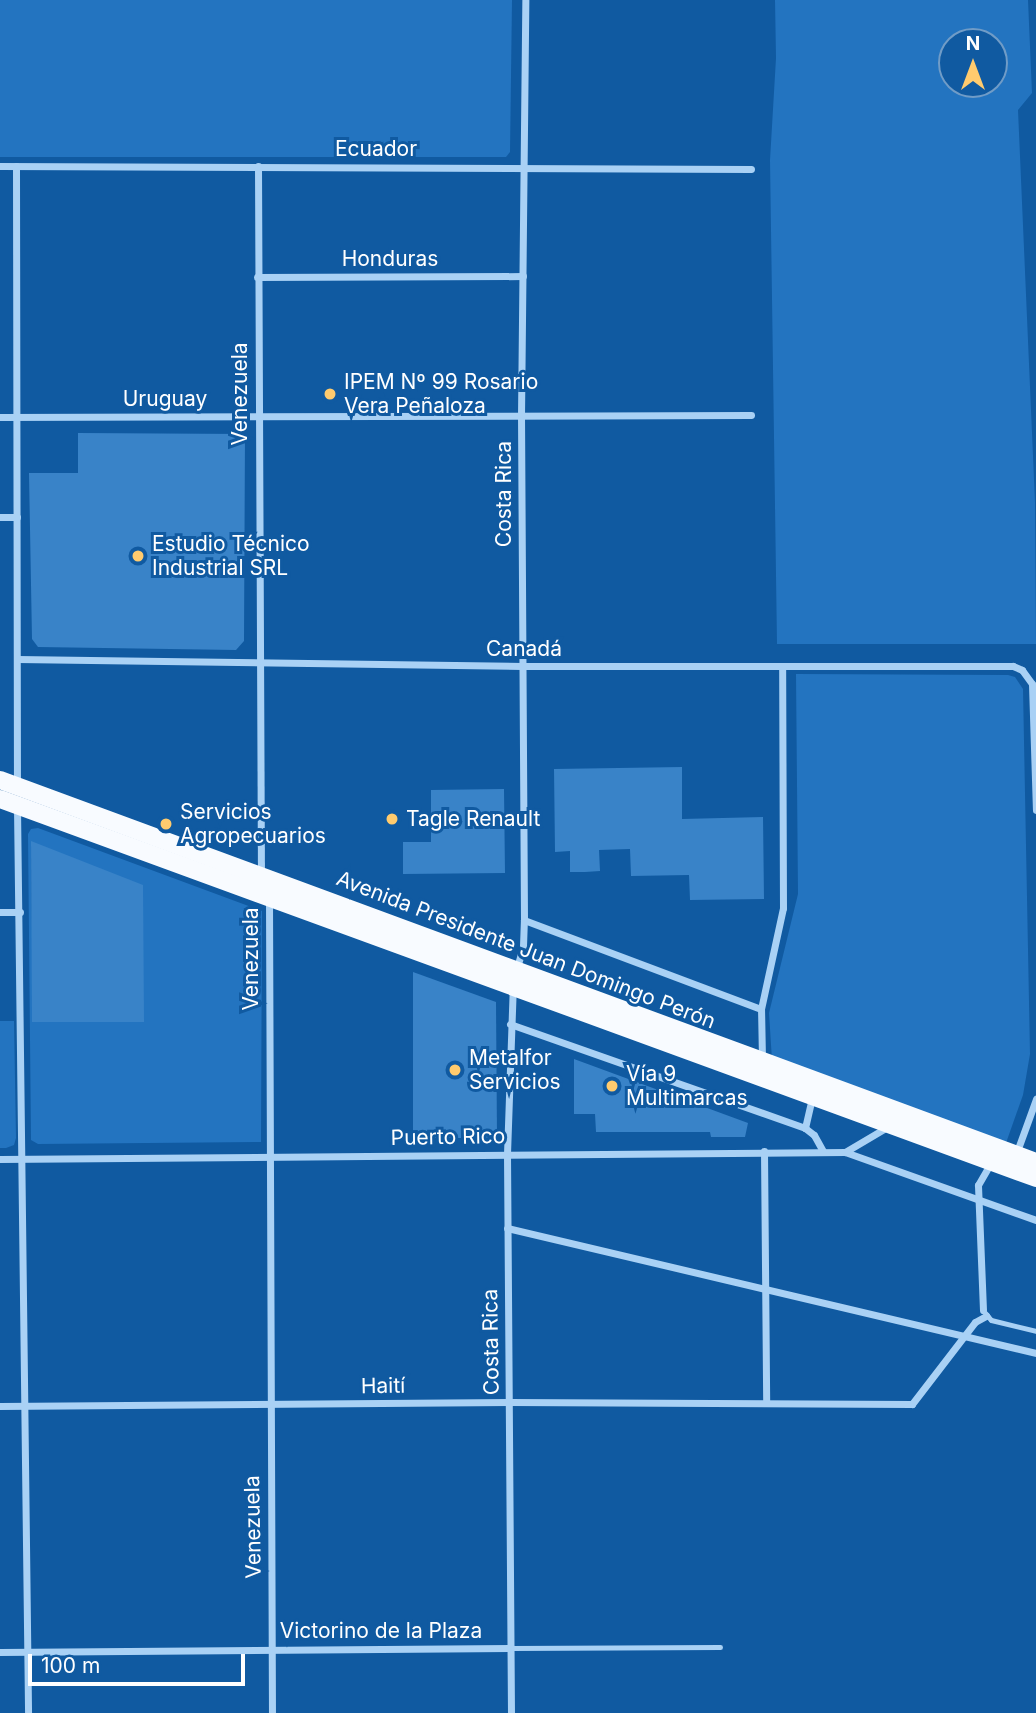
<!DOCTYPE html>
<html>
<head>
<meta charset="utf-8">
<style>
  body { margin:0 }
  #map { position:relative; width:1036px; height:1713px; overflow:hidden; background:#105aa1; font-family:Inter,sans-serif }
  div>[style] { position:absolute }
  .green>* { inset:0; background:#2374c0 }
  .building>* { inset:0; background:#3983c8 }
  .lane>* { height:5px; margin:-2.5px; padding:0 2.5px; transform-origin:2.5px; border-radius:2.5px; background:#a9d1f5 }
  .street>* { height:7px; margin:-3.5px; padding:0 3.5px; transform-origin:3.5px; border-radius:3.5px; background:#a9d1f5 }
  .primary>* { height:18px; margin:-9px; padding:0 9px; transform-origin:9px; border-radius:9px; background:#f8fbff }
  .dots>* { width:19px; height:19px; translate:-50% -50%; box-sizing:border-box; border:4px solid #105aa1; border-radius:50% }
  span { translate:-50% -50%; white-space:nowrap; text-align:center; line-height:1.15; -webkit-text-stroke:6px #105aa1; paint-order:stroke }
  .street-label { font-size:21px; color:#fff }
  .poi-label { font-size:21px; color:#fff }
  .left { translate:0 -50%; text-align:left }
  .north { position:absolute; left:938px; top:28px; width:70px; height:70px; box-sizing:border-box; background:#105aa1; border:2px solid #709cc7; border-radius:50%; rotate:0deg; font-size:19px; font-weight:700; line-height:28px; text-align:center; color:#fff }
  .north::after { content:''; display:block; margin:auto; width:24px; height:32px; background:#ffcb6e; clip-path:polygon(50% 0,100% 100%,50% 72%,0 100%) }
  .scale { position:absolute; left:28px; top:1654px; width:217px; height:32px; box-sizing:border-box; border:4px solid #fff; border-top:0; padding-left:9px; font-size:21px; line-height:24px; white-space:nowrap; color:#fff; -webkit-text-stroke:5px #105aa1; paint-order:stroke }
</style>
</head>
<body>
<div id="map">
  <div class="green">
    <div style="clip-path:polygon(0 0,512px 0,510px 152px,506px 157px,0 157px)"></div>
    <div style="clip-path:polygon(evenodd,775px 0,1028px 0,1032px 93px,1018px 110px,1035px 502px,1036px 644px,777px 644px,770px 160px,776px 58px,775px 0,952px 42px,994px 42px,994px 84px,952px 84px,952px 42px)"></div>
    <div style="clip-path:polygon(796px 674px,1008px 675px,1015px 677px,1023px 689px,1030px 1054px,1023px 1095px,1006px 1143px,772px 1060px,769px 1013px,798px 894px)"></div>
    <div style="clip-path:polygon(evenodd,38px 828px,262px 911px,261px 1142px,38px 1144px,31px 1140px,28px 834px,31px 829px,38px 828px,31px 842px,144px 1021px,33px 1022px,31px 842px)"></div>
    <div style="clip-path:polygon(0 1021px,14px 1021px,16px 1138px,14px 1145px,6px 1148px,0 1148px)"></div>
  </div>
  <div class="building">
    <div style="clip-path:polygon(78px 433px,245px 434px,244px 641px,236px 650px,38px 647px,32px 639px,29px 473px,78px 473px)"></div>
    <div style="clip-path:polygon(682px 767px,682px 819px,763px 817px,764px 899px,690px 900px,689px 875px,631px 876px,630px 849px,599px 850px,600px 871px,585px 872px,570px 872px,570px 851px,555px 852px,554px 769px)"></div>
    <div style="clip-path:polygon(504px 789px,505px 873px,403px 874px,403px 842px,431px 842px,431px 790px)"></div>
    <div style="clip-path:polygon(31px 841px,143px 885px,144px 1022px,32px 1022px)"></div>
    <div style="clip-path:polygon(413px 972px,496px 1002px,497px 1138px,413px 1138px)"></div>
    <div style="clip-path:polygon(574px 1059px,748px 1123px,745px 1137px,711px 1137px,710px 1132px,596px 1132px,595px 1114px,574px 1114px)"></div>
  </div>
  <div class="lane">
    <div style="left:985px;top:1313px;width:9px;rotate:49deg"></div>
    <div style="left:991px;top:1320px;width:46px;rotate:13.7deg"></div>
    <div style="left:511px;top:1648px;width:209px;rotate:-0.3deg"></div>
  </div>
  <div class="street">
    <div style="left:0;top:166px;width:751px;rotate:0.23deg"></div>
    <div style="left:16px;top:166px;width:620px;rotate:89.91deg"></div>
    <div style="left:258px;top:166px;width:709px;rotate:89.76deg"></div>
    <div style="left:257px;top:277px;width:266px;rotate:-0.2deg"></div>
    <div style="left:0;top:417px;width:751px;rotate:-0.15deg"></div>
    <div style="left:0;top:517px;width:17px"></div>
    <div style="left:17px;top:659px;width:505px;rotate:0.79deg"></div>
    <div style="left:522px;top:666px;width:491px"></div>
    <div style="left:1013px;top:666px;width:10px;rotate:24deg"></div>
    <div style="left:1022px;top:670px;width:17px;rotate:54deg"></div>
    <div style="left:1032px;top:684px;width:126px;rotate:88.2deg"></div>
    <div style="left:17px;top:807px;width:906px;rotate:89.3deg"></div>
    <div style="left:269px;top:900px;width:813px;rotate:89.79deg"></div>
    <div style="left:0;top:912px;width:20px"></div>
    <div style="left:524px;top:920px;width:253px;rotate:20.6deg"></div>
    <div style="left:516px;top:971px;width:26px;rotate:-74deg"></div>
    <div style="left:523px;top:946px;width:26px;rotate:-88deg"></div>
    <div style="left:524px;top:920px;width:504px;rotate:-90.34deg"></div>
    <div style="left:521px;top:416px;width:416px;rotate:-89.4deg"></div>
    <div style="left:510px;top:1024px;width:313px;rotate:19.4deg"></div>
    <div style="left:805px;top:1128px;width:11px;rotate:38deg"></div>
    <div style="left:814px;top:1135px;width:18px;rotate:61deg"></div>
    <div style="left:762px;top:1059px;width:50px;rotate:-91.1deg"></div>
    <div style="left:761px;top:1009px;width:103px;rotate:-77.7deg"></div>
    <div style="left:783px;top:908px;width:241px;rotate:-90.2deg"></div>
    <div style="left:805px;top:1128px;width:31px;rotate:-77deg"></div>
    <div style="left:764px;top:1151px;width:251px;rotate:89.5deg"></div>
    <div style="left:845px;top:1152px;width:203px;rotate:19.6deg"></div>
    <div style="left:1016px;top:1154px;width:59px;rotate:-70deg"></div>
    <div style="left:0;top:1159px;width:845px;rotate:-0.47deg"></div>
    <div style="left:845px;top:1152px;width:51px;rotate:-30.6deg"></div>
    <div style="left:507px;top:1228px;width:544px;rotate:13.29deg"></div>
    <div style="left:983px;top:1310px;width:125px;rotate:-92.3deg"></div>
    <div style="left:978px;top:1185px;width:24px;rotate:-60deg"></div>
    <div style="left:0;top:1406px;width:509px;rotate:-0.45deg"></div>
    <div style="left:509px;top:1402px;width:403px;rotate:0.3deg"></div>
    <div style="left:912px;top:1404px;width:103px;rotate:-52.5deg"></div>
    <div style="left:975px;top:1322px;width:13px;rotate:-29deg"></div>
    <div style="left:0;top:1652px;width:511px;rotate:-0.45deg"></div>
    <div style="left:511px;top:1713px;width:559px;rotate:-90.41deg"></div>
    <div style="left:507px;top:1154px;width:168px;rotate:-88deg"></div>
  </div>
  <div class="primary">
    <div style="left:0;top:780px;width:1104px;rotate:20.24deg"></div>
    <div style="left:0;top:799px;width:1103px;rotate:20.09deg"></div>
  </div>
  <div class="dots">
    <div style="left:330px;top:394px;background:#ffcb6e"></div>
    <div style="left:138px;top:556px;background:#ffcb6e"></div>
    <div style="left:392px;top:819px;background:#ffcb6e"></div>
    <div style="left:166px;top:824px;background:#ffcb6e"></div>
    <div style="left:455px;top:1070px;background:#ffcb6e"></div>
    <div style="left:612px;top:1086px;background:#ffcb6e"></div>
  </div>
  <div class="street-label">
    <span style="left:376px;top:149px">Ecuador</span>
    <span style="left:390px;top:259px">Honduras</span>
    <span style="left:240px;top:394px;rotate:-90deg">Venezuela</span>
    <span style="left:165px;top:399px">Uruguay</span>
    <span style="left:504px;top:494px;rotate:-90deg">Costa Rica</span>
    <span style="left:524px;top:649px">Canadá</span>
    <span style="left:526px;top:950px;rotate:21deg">Avenida Presidente Juan Domingo Perón</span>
    <span style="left:251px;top:959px;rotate:-90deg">Venezuela</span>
    <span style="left:448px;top:1137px;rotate:-1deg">Puerto Rico</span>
    <span style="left:491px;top:1342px;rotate:-91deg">Costa Rica</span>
    <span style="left:383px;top:1386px;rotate:-1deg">Haití</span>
    <span style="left:253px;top:1527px;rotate:-91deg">Venezuela</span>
    <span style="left:381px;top:1631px">Victorino de la Plaza</span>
  </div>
  <div class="poi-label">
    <span class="left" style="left:344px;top:394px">IPEM Nº 99 Rosario<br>Vera Peñaloza</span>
    <span class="left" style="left:152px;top:556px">Estudio Técnico<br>Industrial SRL</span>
    <span class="left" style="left:180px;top:824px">Servicios<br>Agropecuarios</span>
    <span class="left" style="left:406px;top:819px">Tagle Renault</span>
    <span class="left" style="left:469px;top:1070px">Metalfor<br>Servicios</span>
    <span class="left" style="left:626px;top:1086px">Vía 9<br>Multimarcas</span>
  </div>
  <div class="north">N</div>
  <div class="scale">100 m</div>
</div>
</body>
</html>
